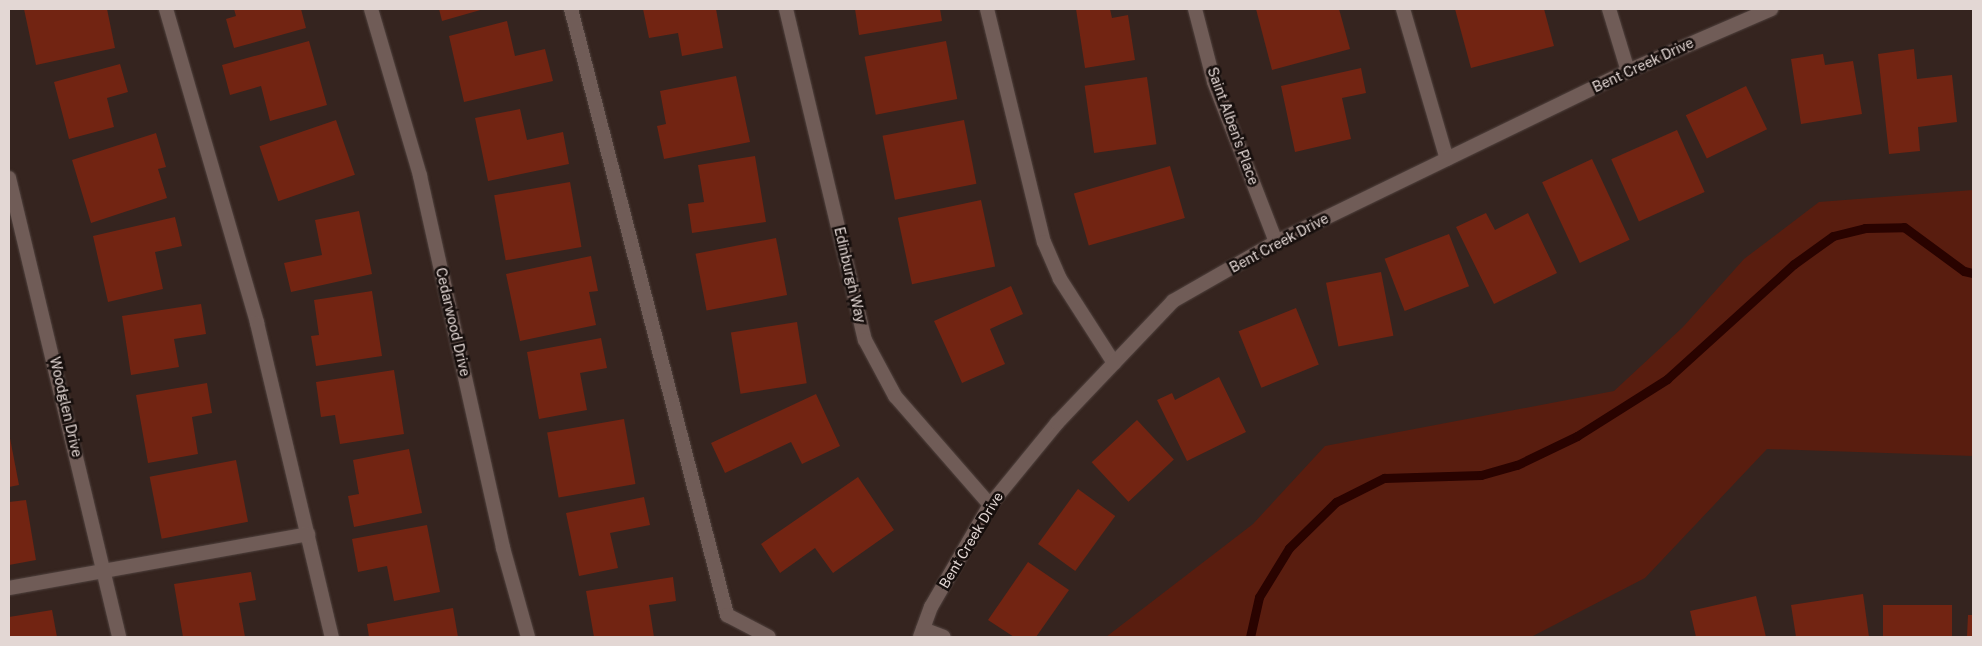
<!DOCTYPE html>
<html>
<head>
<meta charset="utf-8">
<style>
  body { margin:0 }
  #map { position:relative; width:1982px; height:646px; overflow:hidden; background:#35241f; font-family:"Public Sans",sans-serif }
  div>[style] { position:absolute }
  .green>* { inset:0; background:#591d0f }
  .stream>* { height:9px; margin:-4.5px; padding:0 4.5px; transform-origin:4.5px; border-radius:4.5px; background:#290300 }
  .building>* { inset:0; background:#722412; transform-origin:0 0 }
  .roads { filter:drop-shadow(0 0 1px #50423e) drop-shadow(0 0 1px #50423e) }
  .service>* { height:14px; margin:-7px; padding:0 7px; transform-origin:7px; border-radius:7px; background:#705c57 }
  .minor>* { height:14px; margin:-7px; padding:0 7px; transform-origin:7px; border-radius:7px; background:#705c57 }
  span { translate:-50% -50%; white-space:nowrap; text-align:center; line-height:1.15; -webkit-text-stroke:5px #170f0d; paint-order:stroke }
  .street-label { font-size:14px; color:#e3d7d4 }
  .frame { position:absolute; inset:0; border:10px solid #e3d7d4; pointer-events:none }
</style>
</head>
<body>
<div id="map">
  <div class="green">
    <div style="clip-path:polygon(1973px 190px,1973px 456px,1767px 449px,1645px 578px,1531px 637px,1106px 637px,1253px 524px,1325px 446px,1614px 391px,1683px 327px,1744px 259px,1819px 202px)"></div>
  </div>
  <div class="stream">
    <div style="left:1250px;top:637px;width:41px;rotate:-77.3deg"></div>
    <div style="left:1259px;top:597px;width:57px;rotate:-58.5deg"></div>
    <div style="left:1289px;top:548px;width:66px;rotate:-44.4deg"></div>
    <div style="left:1336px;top:502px;width:54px;rotate:-26.6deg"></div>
    <div style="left:1384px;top:478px;width:97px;rotate:-1.8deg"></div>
    <div style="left:1481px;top:475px;width:37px;rotate:-16deg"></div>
    <div style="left:1517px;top:465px;width:67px;rotate:-25.8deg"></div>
    <div style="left:1577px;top:436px;width:107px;rotate:-32.3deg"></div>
    <div style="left:1667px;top:379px;width:171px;rotate:-42.2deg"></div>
    <div style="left:1794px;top:264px;width:48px;rotate:-35.7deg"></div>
    <div style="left:1833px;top:236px;width:33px;rotate:-14deg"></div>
    <div style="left:1865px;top:228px;width:39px;rotate:-1deg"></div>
    <div style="left:1904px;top:227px;width:74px;rotate:36.3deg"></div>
    <div style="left:1964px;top:271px;width:9px;rotate:13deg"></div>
  </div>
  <div class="building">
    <div style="clip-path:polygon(24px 9px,107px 9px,115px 48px,36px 65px)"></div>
    <div style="clip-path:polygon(234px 9px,301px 9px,306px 28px,234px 48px,226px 19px,236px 16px)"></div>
    <div style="clip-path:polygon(439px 9px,484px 9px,442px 21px)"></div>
    <div style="clip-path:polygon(643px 9px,716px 9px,723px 48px,682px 56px,678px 33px,649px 38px)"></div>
    <div style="clip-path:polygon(855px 9px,940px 9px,942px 21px,859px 35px)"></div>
    <div style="clip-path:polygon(1076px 9px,1110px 9px,1112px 18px,1128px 15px,1135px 60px,1085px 68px)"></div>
    <div style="clip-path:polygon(1256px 9px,1339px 9px,1350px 49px,1272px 70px)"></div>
    <div style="clip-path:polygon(1455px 9px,1544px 9px,1554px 46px,1471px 68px)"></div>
    <div style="clip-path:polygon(507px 21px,515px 56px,545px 49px,553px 81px,464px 102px,449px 36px)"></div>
    <div style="clip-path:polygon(309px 41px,327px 105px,270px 121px,261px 86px,230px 95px,222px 65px)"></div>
    <div style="left:946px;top:41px;width:59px;height:83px;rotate:79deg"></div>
    <div style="clip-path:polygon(1914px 49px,1917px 79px,1952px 75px,1957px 122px,1918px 127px,1920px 151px,1889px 154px,1878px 54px)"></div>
    <div style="clip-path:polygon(1823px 54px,1825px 65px,1853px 61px,1862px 114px,1801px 124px,1791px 59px)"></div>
    <div style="clip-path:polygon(120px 64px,128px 92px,107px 98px,114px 127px,69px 139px,54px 82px)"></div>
    <div style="clip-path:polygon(1361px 68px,1366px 93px,1342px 98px,1351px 139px,1295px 152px,1281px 86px)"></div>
    <div style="clip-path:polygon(736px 76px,750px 142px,664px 159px,657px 126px,666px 124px,660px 91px)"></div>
    <div style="left:1147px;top:77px;width:68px;height:63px;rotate:82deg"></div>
    <div style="left:1746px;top:86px;width:48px;height:67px;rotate:64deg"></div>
    <div style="clip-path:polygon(520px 109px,527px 140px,563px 132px,569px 164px,488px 181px,475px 118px)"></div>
    <div style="left:336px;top:120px;width:58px;height:81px;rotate:71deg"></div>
    <div style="left:964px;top:120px;width:65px;height:83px;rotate:79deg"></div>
    <div style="left:1677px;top:130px;width:68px;height:72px;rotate:66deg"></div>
    <div style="clip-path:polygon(156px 133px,166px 167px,158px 169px,167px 198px,91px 223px,72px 160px)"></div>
    <div style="clip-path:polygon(755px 156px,766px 222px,692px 233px,688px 204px,704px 202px,698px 165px)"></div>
    <div style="left:1592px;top:159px;width:89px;height:55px;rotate:65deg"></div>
    <div style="left:1170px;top:166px;width:54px;height:100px;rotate:74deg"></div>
    <div style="left:570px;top:182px;width:66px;height:77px;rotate:80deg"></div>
    <div style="left:981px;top:200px;width:68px;height:85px;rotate:78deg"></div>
    <div style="clip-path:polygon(359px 211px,372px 274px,291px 292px,284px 263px,322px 255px,315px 220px)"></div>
    <div style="clip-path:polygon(1486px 213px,1495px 230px,1528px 213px,1557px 273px,1494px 304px,1456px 227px)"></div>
    <div style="clip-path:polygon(175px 217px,182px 246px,155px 252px,163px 289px,108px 302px,93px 236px)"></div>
    <div style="left:1449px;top:234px;width:56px;height:69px;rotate:69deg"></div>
    <div style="left:776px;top:238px;width:58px;height:82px;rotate:79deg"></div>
    <div style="clip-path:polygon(591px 256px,598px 291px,589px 292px,596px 325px,520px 341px,506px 274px)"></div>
    <div style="left:1381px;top:272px;width:65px;height:56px;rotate:79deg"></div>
    <div style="clip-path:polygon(1011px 286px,1023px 314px,990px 329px,1005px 364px,962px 383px,934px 321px)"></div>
    <div style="clip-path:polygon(372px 291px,382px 356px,316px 366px,311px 336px,319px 335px,314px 300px)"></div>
    <div style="clip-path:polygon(201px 304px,206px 334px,174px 339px,179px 367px,131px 375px,122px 316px)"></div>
    <div style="left:1296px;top:308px;width:61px;height:62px;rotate:68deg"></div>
    <div style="left:797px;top:322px;width:62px;height:67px;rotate:81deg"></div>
    <div style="clip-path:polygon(601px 338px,607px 368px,580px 373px,587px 410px,539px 419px,527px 352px)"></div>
    <div style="clip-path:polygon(394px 370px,404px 434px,340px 444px,335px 415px,321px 417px,316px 382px)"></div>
    <div style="clip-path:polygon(1219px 377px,1246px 432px,1187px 461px,1157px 400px,1172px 393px,1175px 400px)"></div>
    <div style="clip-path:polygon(207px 383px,212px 413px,192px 417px,198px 454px,148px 463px,136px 395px)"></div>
    <div style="clip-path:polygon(816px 394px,840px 446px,802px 464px,791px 442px,725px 473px,711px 443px)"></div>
    <div style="left:624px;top:419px;width:66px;height:78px;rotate:80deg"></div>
    <div style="left:1137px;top:420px;width:54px;height:62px;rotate:47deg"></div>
    <div style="clip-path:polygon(9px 433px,19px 485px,9px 487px)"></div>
    <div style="clip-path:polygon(409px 449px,422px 513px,354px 527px,348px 496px,359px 494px,353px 460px)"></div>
    <div style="left:236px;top:460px;width:63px;height:88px;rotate:79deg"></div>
    <div style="clip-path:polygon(858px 477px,894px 530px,833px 573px,815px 548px,780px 573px,761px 544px)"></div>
    <div style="left:1078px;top:489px;width:46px;height:68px;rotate:36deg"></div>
    <div style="clip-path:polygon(644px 497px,650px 525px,610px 533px,618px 568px,579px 576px,566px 513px)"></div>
    <div style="clip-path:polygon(26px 500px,36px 560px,9px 565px,9px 502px)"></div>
    <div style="clip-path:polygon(427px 525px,440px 592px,394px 601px,387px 566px,358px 572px,352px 539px)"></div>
    <div style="clip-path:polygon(1028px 562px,1069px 590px,1036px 637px,1014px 637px,988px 620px)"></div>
    <div style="clip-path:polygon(251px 572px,256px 600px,239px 603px,245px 637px,183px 637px,174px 584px)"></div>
    <div style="clip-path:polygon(673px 577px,676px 601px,649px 605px,654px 637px,594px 637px,586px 591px)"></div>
    <div style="clip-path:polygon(1863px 594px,1869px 637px,1796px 637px,1791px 605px)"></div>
    <div style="clip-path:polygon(1756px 596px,1766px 637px,1696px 637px,1690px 611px)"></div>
    <div style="left:1883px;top:605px;width:69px;height:32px"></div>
    <div style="clip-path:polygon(453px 608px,458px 637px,369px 637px,367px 624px)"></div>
    <div style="clip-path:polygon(52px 610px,57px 637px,9px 637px,9px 617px)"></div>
    <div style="clip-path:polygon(1968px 615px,1973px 615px,1973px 637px,1967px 637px)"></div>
  </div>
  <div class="roads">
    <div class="service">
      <div style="left:166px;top:9px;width:327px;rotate:73.8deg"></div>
      <div style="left:257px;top:323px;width:323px;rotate:76.6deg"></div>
      <div style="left:571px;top:9px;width:626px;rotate:75.56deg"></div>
      <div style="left:727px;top:615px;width:47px;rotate:27.6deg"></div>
      <div style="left:987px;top:9px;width:240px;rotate:76.3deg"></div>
      <div style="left:1044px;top:242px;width:40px;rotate:66.6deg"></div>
      <div style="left:1060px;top:279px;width:100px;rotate:57.3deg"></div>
      <div style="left:1403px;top:9px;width:156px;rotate:73.7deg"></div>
      <div style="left:9px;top:588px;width:304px;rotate:-10.2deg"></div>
      <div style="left:923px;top:629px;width:22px;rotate:21deg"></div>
    </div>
    <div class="minor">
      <div style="left:371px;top:9px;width:174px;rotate:73.6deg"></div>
      <div style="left:420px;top:176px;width:381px;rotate:77.4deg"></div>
      <div style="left:503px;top:548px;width:92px;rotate:74.3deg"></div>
      <div style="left:786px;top:9px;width:340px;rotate:76.6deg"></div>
      <div style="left:865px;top:340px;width:64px;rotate:61.8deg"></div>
      <div style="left:895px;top:396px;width:145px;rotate:48.9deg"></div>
      <div style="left:1195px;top:9px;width:75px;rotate:75.4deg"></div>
      <div style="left:1214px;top:82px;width:172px;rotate:68.8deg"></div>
      <div style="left:1609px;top:9px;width:65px;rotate:73deg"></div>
      <div style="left:9px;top:178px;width:472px;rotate:76.5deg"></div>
      <div style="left:920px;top:637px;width:32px;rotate:-70deg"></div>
      <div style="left:931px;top:607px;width:118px;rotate:-60deg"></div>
      <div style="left:990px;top:505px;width:106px;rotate:-50.7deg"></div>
      <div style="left:1057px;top:423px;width:168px;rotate:-46.4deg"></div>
      <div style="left:1173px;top:301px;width:119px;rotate:-29.8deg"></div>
      <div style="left:1276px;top:242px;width:391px;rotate:-25.9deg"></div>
      <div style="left:1628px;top:71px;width:156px;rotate:-23.4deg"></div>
    </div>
  </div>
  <div class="street-label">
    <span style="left:1643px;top:65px;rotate:-25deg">Bent Creek Drive</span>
    <span style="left:1233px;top:126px;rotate:70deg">Saint Alben's Place</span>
    <span style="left:1279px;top:243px;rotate:-28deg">Bent Creek Drive</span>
    <span style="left:850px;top:275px;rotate:77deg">Edinburgh Way</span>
    <span style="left:453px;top:322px;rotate:77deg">Cedarwood Drive</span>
    <span style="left:66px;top:407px;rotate:77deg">Woodglen Drive</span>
    <span style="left:971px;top:540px;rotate:-59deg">Bent Creek Drive</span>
  </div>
  <div class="frame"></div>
</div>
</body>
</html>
